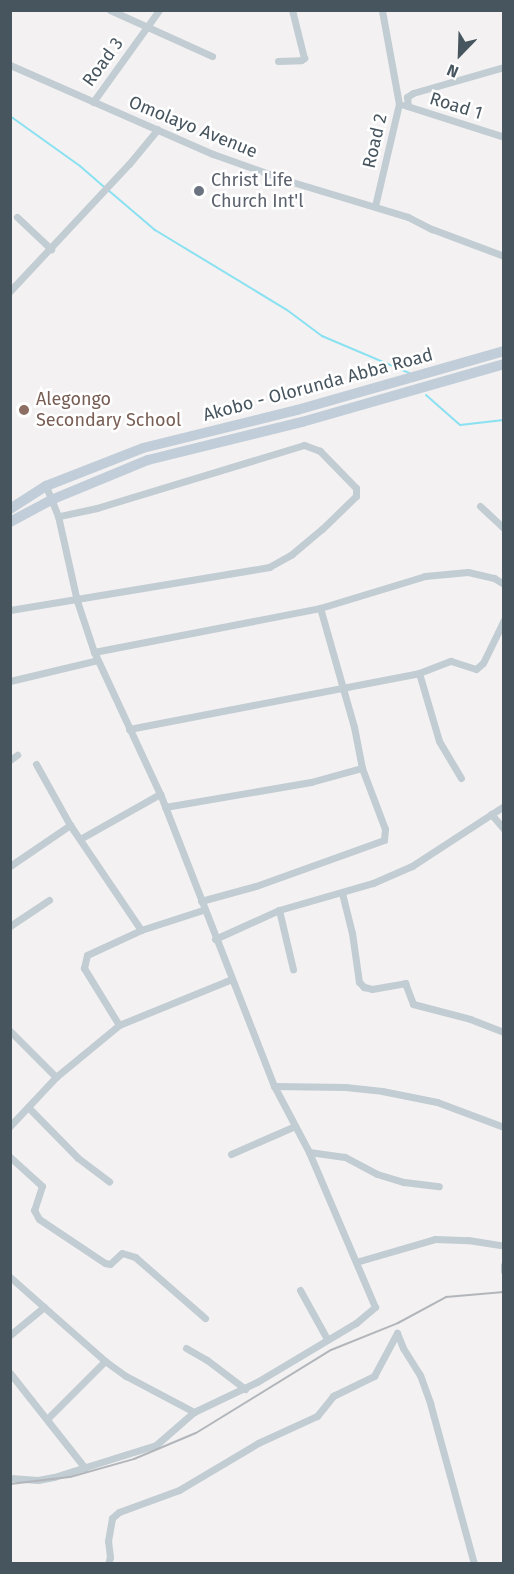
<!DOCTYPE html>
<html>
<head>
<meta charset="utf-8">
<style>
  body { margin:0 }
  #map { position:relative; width:514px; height:1574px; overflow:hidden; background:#f3f1f1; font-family:"Fira Sans",sans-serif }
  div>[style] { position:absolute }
  .stream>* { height:2px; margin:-1px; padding:0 1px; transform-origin:1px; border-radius:1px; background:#89e1f1 }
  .minor>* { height:7px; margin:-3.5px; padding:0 3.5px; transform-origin:3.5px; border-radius:3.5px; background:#c1ccd3 }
  .secondary>* { height:10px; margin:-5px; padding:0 5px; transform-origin:5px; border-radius:5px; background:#c1cdd8 }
  .rail>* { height:2px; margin:-1px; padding:0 1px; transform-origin:1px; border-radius:1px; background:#b2b6bb }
  .dots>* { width:16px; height:16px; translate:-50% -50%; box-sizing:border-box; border:3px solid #fff; border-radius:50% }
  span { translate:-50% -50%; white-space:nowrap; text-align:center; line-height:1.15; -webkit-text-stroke:5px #fff; paint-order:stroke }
  .street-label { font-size:18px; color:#47555f }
  .worship-label { font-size:18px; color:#5b616d }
  .left { translate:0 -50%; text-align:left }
  .education-label { font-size:18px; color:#785e54 }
  .frame { position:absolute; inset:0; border:12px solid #47555f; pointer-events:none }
  .north { position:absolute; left:430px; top:24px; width:60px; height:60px; -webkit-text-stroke:4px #fff; paint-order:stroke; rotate:203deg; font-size:16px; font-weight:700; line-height:24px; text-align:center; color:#47555f }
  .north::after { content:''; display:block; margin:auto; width:21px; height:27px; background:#47555f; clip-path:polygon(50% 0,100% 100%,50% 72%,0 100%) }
</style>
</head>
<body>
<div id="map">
  <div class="stream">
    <div style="left:10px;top:116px;width:86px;rotate:35.5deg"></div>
    <div style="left:80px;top:166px;width:32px;rotate:41deg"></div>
    <div style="left:108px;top:190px;width:62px;rotate:40.4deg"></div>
    <div style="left:155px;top:230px;width:154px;rotate:31.2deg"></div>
    <div style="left:287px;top:310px;width:44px;rotate:36.6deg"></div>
    <div style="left:322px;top:336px;width:95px;rotate:23deg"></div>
    <div style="left:426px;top:395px;width:45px;rotate:41.4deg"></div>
    <div style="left:460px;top:425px;width:44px;rotate:-6.5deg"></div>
  </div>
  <div class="minor">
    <div style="left:110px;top:10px;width:112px;rotate:24.3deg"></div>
    <div style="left:278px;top:61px;width:23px;rotate:-2deg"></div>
    <div style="left:301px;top:60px;width:4px;rotate:-34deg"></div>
    <div style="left:304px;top:58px;width:49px;rotate:-104deg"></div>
    <div style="left:10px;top:65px;width:222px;rotate:23.7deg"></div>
    <div style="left:213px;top:154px;width:81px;rotate:19.6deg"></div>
    <div style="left:289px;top:181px;width:124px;rotate:16.8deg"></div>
    <div style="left:408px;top:217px;width:27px;rotate:27deg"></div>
    <div style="left:432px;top:229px;width:77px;rotate:20.6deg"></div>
    <div style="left:93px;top:102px;width:113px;rotate:-54.3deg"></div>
    <div style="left:404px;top:105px;width:105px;rotate:17.7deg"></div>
    <div style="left:408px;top:106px;width:9px;rotate:-96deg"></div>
    <div style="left:407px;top:97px;width:7px;rotate:-34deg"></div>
    <div style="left:413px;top:93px;width:95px;rotate:-15.9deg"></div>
    <div style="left:375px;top:206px;width:105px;rotate:-76.8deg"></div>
    <div style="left:399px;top:104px;width:96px;rotate:-100.3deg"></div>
    <div style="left:17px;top:217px;width:47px;rotate:43.3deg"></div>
    <div style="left:10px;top:291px;width:174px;rotate:-46.9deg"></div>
    <div style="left:129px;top:164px;width:45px;rotate:-50.4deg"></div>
    <div style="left:480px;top:506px;width:33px;rotate:43deg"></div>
    <div style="left:10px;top:610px;width:263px;rotate:-9.4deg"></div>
    <div style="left:269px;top:567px;width:26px;rotate:-29deg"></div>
    <div style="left:292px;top:554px;width:39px;rotate:-40deg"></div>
    <div style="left:322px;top:529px;width:47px;rotate:-44.1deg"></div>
    <div style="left:356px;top:496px;width:8px;rotate:-90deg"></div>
    <div style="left:356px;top:488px;width:52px;rotate:-134.2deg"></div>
    <div style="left:320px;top:451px;width:17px;rotate:-159deg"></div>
    <div style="left:304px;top:445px;width:216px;rotate:163.1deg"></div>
    <div style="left:97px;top:508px;width:40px;rotate:168deg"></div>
    <div style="left:94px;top:652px;width:230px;rotate:-11deg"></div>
    <div style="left:320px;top:608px;width:110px;rotate:-16.9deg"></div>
    <div style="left:425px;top:576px;width:43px;rotate:-5.3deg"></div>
    <div style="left:468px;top:572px;width:27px;rotate:13deg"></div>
    <div style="left:494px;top:578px;width:12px;rotate:31deg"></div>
    <div style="left:419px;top:673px;width:71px;rotate:73.6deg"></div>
    <div style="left:439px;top:741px;width:43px;rotate:59.3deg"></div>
    <div style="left:10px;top:681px;width:90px;rotate:-13.4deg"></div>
    <div style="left:129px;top:729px;width:295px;rotate:-10.9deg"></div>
    <div style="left:419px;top:673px;width:34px;rotate:-21deg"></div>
    <div style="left:451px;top:661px;width:26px;rotate:18deg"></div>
    <div style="left:476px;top:669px;width:9px;rotate:-41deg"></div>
    <div style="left:483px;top:663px;width:48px;rotate:-64deg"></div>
    <div style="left:10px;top:760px;width:9px;rotate:-36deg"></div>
    <div style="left:36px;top:764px;width:70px;rotate:60.9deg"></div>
    <div style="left:70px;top:825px;width:127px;rotate:55.9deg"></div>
    <div style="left:165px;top:807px;width:148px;rotate:-9.7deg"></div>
    <div style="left:311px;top:782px;width:53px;rotate:-15.4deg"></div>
    <div style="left:491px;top:814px;width:20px;rotate:49deg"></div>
    <div style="left:80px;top:839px;width:92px;rotate:-29.4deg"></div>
    <div style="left:10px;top:866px;width:73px;rotate:-34.3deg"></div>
    <div style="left:342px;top:893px;width:41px;rotate:76deg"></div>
    <div style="left:352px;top:933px;width:49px;rotate:81.9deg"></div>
    <div style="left:359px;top:982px;width:7px;rotate:45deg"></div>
    <div style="left:364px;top:987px;width:8px;rotate:14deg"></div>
    <div style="left:372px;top:989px;width:34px;rotate:-10deg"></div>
    <div style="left:405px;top:983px;width:22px;rotate:69deg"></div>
    <div style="left:413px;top:1004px;width:59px;rotate:14.7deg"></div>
    <div style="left:470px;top:1019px;width:36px;rotate:21deg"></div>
    <div style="left:201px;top:901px;width:57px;rotate:-15.3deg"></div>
    <div style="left:256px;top:886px;width:136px;rotate:-19.8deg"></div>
    <div style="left:384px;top:840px;width:11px;rotate:-85deg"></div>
    <div style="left:385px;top:829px;width:65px;rotate:-110.7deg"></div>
    <div style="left:362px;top:768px;width:42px;rotate:-101deg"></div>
    <div style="left:354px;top:727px;width:124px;rotate:-105.9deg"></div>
    <div style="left:279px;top:910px;width:61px;rotate:76.7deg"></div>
    <div style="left:10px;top:926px;width:47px;rotate:-33.7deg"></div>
    <div style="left:215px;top:939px;width:70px;rotate:-24.4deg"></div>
    <div style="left:279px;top:910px;width:98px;rotate:-16deg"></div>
    <div style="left:373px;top:883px;width:43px;rotate:-23.6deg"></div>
    <div style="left:412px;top:866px;width:110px;rotate:-33.1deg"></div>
    <div style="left:119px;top:1025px;width:67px;rotate:-121.6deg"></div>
    <div style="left:84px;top:968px;width:13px;rotate:-77deg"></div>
    <div style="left:87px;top:955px;width:60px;rotate:-24.8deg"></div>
    <div style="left:141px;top:930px;width:65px;rotate:-17.9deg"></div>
    <div style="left:10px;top:1031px;width:65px;rotate:45deg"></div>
    <div style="left:274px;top:1086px;width:71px;rotate:0.8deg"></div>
    <div style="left:345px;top:1087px;width:37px;rotate:6deg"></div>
    <div style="left:382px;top:1091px;width:56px;rotate:11.3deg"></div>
    <div style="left:437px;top:1102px;width:72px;rotate:20.5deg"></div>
    <div style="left:28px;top:1107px;width:71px;rotate:45.6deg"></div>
    <div style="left:78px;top:1158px;width:39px;rotate:37deg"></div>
    <div style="left:10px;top:1126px;width:67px;rotate:-46.8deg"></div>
    <div style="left:56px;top:1077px;width:82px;rotate:-39.5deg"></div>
    <div style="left:119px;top:1025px;width:122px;rotate:-22.2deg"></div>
    <div style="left:309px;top:1152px;width:36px;rotate:8deg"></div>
    <div style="left:345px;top:1157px;width:36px;rotate:28deg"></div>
    <div style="left:377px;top:1174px;width:28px;rotate:17deg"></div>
    <div style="left:404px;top:1182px;width:35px;rotate:7deg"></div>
    <div style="left:231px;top:1154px;width:70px;rotate:-23.6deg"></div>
    <div style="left:10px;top:1157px;width:43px;rotate:42.2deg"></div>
    <div style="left:42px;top:1186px;width:25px;rotate:108deg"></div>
    <div style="left:34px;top:1210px;width:10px;rotate:61deg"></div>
    <div style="left:39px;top:1219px;width:79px;rotate:33.7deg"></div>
    <div style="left:105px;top:1263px;width:5px;rotate:11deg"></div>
    <div style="left:110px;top:1264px;width:16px;rotate:-43deg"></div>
    <div style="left:122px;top:1253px;width:14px;rotate:17deg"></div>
    <div style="left:135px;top:1257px;width:93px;rotate:41.1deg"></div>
    <div style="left:356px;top:1262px;width:82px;rotate:-16.2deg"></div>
    <div style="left:435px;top:1239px;width:33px;rotate:2deg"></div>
    <div style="left:468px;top:1240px;width:36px;rotate:9deg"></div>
    <div style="left:504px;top:1265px;width:6px;rotate:90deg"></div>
    <div style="left:10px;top:1277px;width:127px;rotate:41.5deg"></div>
    <div style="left:105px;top:1361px;width:26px;rotate:36deg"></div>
    <div style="left:126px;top:1376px;width:77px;rotate:27.9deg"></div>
    <div style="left:300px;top:1290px;width:56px;rotate:61.1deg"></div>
    <div style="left:397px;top:1333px;width:16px;rotate:68deg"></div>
    <div style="left:403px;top:1348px;width:32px;rotate:58deg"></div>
    <div style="left:420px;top:1375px;width:30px;rotate:70deg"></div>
    <div style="left:430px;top:1403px;width:167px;rotate:74.7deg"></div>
    <div style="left:10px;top:1335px;width:44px;rotate:-39.5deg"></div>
    <div style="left:186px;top:1348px;width:24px;rotate:30deg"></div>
    <div style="left:207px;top:1360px;width:48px;rotate:37.3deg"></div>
    <div style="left:10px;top:1373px;width:121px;rotate:51.7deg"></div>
    <div style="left:47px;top:1419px;width:82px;rotate:-45deg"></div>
    <div style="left:10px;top:1478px;width:28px;rotate:4deg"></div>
    <div style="left:38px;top:1480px;width:16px;rotate:-11deg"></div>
    <div style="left:54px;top:1477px;width:107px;rotate:-17.4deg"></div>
    <div style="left:156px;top:1445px;width:50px;rotate:-41deg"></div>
    <div style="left:194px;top:1412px;width:70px;rotate:-25.5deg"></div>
    <div style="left:257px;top:1382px;width:115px;rotate:-30.8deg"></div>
    <div style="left:356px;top:1323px;width:25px;rotate:-40deg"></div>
    <div style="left:375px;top:1307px;width:168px;rotate:-113.1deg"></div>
    <div style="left:309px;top:1152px;width:75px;rotate:-117.9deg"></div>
    <div style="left:274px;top:1086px;width:313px;rotate:-111.3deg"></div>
    <div style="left:160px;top:794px;width:157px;rotate:-114.9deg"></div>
    <div style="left:94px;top:652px;width:54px;rotate:-108.4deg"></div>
    <div style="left:77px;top:601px;width:87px;rotate:-102.6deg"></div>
    <div style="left:58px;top:516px;width:32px;rotate:-112deg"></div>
    <div style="left:108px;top:1564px;width:7px;rotate:-74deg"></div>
    <div style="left:110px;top:1557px;width:16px;rotate:-97deg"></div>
    <div style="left:108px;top:1541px;width:23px;rotate:-80deg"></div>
    <div style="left:112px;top:1518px;width:9px;rotate:-41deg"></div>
    <div style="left:119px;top:1512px;width:64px;rotate:-20.1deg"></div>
    <div style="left:179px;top:1490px;width:92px;rotate:-30.7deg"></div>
    <div style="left:258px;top:1443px;width:65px;rotate:-24.6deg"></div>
    <div style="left:317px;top:1416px;width:26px;rotate:-51deg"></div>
    <div style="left:333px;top:1396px;width:46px;rotate:-26deg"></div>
    <div style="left:374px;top:1376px;width:49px;rotate:-61.9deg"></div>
  </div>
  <div class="secondary">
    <div style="left:10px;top:509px;width:43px;rotate:-32.6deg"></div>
    <div style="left:46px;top:486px;width:104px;rotate:-21.4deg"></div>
    <div style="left:143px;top:448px;width:159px;rotate:-13.9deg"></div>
    <div style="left:297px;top:410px;width:215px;rotate:-15.9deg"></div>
    <div style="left:10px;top:522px;width:47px;rotate:-28.2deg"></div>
    <div style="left:51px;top:500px;width:105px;rotate:-22.4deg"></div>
    <div style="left:148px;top:460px;width:159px;rotate:-13.9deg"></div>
    <div style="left:302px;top:422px;width:210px;rotate:-16deg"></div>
  </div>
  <div class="rail">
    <div style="left:10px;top:1484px;width:60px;rotate:-6.7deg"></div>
    <div style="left:70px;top:1477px;width:66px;rotate:-15.7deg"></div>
    <div style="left:134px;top:1459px;width:67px;rotate:-22.8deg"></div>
    <div style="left:196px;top:1433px;width:158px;rotate:-31.6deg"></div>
    <div style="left:331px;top:1350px;width:72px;rotate:-21.9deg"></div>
    <div style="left:398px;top:1323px;width:55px;rotate:-28.4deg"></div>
    <div style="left:446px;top:1297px;width:58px;rotate:-4.9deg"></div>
  </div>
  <div class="dots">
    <div style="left:199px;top:191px;background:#6b7280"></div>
    <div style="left:24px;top:410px;background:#8d6e63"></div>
  </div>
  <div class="street-label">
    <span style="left:103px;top:62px;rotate:-54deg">Road 3</span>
    <span style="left:456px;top:106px;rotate:17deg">Road 1</span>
    <span style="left:193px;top:127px;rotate:22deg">Omolayo Avenue</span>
    <span style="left:375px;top:141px;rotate:-77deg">Road 2</span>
    <span style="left:318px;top:385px;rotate:-15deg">Akobo - Olorunda Abba Road</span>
  </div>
  <div class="worship-label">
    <span class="left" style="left:211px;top:191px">Christ Life<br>Church Int'l</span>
  </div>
  <div class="education-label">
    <span class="left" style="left:36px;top:410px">Alegongo<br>Secondary School</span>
  </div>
  <div class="frame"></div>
  <div class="north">N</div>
</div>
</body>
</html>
